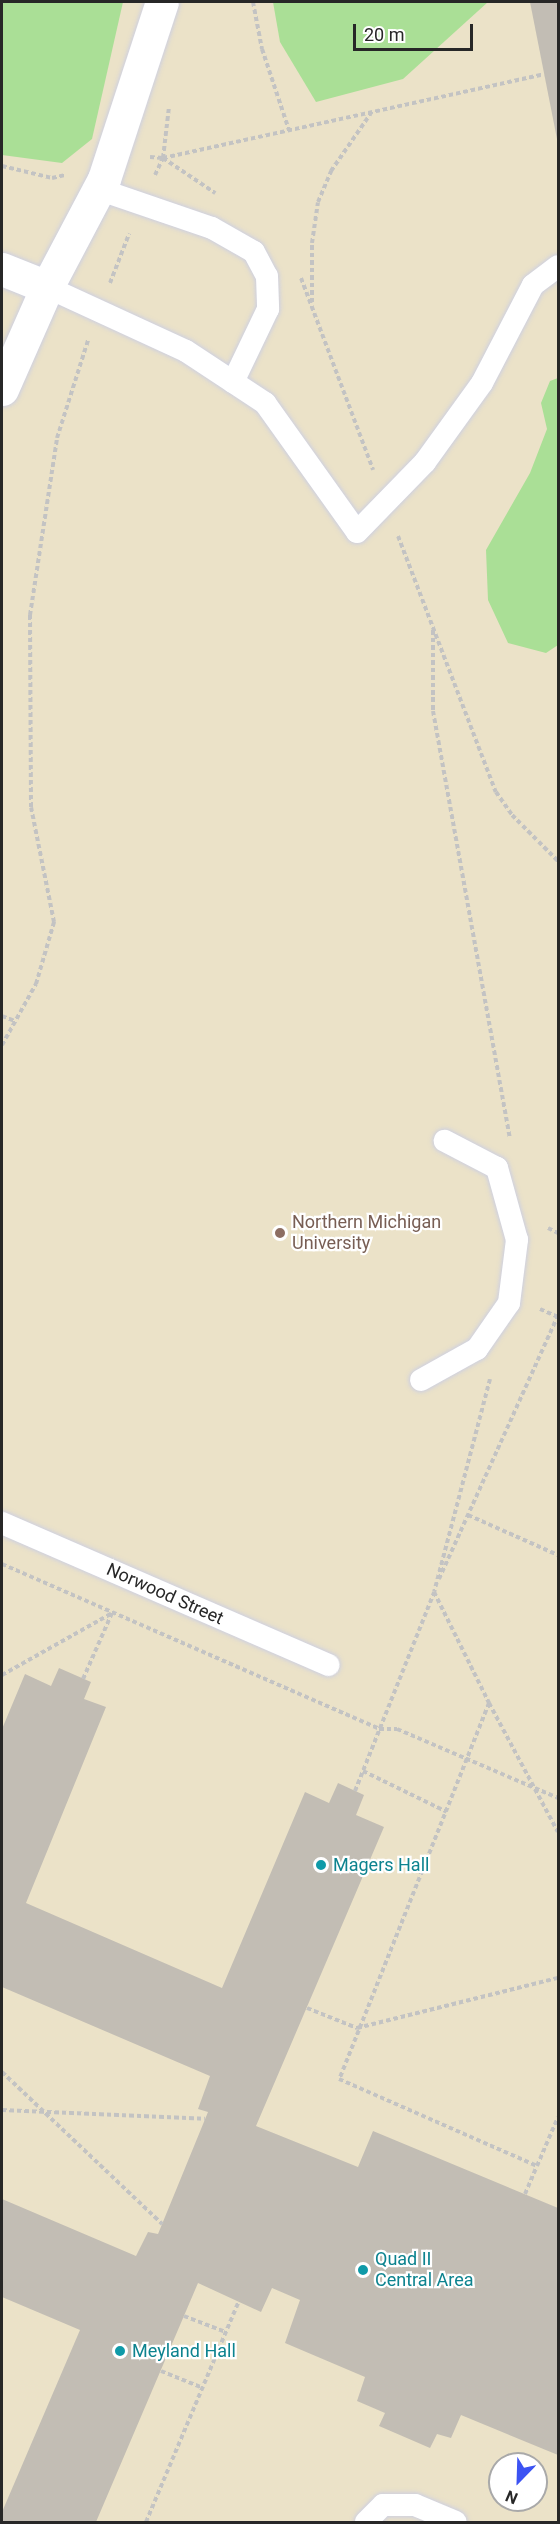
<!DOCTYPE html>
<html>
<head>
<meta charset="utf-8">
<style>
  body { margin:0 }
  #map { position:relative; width:560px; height:2524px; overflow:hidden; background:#e9e3d9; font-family:Roboto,sans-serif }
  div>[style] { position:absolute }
  .education>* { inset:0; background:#ebe2c8 }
  .green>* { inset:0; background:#aadf96 }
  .building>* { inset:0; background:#c2bdb4 }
  .path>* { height:4px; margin-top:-2px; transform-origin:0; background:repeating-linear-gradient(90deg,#c3c3c3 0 4.5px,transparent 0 7.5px) }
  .roads { filter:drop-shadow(0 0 2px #ced0e0) drop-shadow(0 0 2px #ced0e0) }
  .service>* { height:22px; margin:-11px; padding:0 11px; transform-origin:11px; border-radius:11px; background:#fff }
  .minor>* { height:33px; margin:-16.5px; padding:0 16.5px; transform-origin:16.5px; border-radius:16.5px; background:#fff }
  .tertiary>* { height:33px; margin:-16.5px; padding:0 16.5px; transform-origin:16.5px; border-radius:16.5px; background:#fff }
  .dots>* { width:16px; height:16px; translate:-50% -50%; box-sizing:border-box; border:3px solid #fff; border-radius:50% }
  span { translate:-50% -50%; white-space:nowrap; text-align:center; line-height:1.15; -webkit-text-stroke:4.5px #fff; paint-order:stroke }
  .education-label { font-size:18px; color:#785e54 }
  .left { translate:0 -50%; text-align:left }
  .street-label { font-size:18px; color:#272727 }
  .culture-label { font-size:18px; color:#0d838f }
  .frame { position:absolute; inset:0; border:3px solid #272727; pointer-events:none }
  .north { position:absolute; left:488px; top:2452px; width:60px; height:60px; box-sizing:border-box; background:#fff; border:2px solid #a9a9a9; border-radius:50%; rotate:203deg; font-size:16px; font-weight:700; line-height:24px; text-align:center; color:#272727 }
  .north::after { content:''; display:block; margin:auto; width:21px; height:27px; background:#3c53f3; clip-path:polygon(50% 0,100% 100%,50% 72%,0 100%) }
  .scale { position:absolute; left:353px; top:24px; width:120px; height:27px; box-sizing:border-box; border:3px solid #272727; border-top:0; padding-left:8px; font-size:18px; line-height:21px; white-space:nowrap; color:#272727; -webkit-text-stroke:4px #fff; paint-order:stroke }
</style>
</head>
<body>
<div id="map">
  <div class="education">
    <div style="clip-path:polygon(evenodd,2px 2px,558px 2px,558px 2522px,2px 2522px,2px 2px,500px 2464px,536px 2464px,536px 2500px,500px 2500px,500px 2464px)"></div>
  </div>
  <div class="green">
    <div style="clip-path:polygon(2px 2px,123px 2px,92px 139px,62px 163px,2px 155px)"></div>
    <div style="clip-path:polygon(273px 2px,488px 2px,403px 79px,316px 102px,280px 42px)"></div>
    <div style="clip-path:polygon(558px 378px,558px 645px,546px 653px,508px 643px,488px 600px,486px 550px,530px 473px,547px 429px,541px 403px,550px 381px)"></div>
  </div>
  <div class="building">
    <div style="clip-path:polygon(530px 2px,558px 2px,558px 139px,557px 139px)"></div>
    <div style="clip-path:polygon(59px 1668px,91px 1682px,84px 1699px,106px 1707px,26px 1903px,222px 1988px,305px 1792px,329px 1803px,338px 1783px,364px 1795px,356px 1815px,384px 1827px,256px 2126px,358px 2167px,373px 2131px,558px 2208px,558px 2455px,461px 2415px,451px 2438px,437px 2434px,430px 2448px,379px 2426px,385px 2413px,357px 2401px,365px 2377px,285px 2343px,300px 2300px,272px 2288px,261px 2312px,198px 2283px,96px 2522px,2px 2522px,2px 2512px,80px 2330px,2px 2297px,2px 2199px,136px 2256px,148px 2232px,158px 2234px,208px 2112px,198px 2109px,210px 2076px,2px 1987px,2px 1729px,25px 1674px,51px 1686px)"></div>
  </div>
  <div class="path">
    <div style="left:253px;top:2px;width:48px;rotate:79.2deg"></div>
    <div style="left:262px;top:49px;width:85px;rotate:71.6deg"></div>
    <div style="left:150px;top:157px;width:13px;rotate:4deg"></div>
    <div style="left:163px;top:158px;width:390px;rotate:-12.4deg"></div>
    <div style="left:163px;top:158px;width:63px;rotate:33.9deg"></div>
    <div style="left:2px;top:166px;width:51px;rotate:13.5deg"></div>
    <div style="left:52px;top:178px;width:13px;rotate:-13deg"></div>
    <div style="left:155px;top:175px;width:19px;rotate:-65deg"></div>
    <div style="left:163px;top:158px;width:51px;rotate:-83.3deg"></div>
    <div style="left:301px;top:278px;width:205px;rotate:69.4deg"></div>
    <div style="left:110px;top:283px;width:53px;rotate:-68.8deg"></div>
    <div style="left:312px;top:302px;width:59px;rotate:-90deg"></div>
    <div style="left:312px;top:243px;width:41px;rotate:-81.7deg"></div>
    <div style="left:318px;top:202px;width:34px;rotate:-67deg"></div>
    <div style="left:331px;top:171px;width:70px;rotate:-55.4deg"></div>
    <div style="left:398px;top:536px;width:274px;rotate:69.1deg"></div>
    <div style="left:496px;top:792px;width:28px;rotate:55deg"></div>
    <div style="left:512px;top:815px;width:65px;rotate:45deg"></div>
    <div style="left:433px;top:630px;width:81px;rotate:90deg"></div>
    <div style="left:433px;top:711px;width:434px;rotate:79.8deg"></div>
    <div style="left:2px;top:1016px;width:14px;rotate:21deg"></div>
    <div style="left:2px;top:1045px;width:70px;rotate:-60.9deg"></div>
    <div style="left:36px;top:984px;width:65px;rotate:-73.8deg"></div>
    <div style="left:54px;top:922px;width:117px;rotate:-101.3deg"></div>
    <div style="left:31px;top:807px;width:192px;rotate:-90.3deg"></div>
    <div style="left:30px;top:615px;width:179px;rotate:-81.3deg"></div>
    <div style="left:57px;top:438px;width:103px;rotate:-72.4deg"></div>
    <div style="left:548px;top:1228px;width:11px;rotate:27deg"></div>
    <div style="left:540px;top:1309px;width:20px;rotate:24deg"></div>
    <div style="left:490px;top:1379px;width:220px;rotate:104.7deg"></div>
    <div style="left:434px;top:1592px;width:124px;rotate:63.6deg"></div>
    <div style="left:489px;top:1703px;width:405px;rotate:111.7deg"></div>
    <div style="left:339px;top:2079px;width:216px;rotate:23.7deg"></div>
    <div style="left:537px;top:2166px;width:53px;rotate:-66.8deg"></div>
    <div style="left:468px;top:1515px;width:98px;rotate:24deg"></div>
    <div style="left:2px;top:1564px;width:412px;rotate:23.6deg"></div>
    <div style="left:379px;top:1729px;width:18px"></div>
    <div style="left:397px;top:1729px;width:175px;rotate:23.2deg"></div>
    <div style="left:439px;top:1579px;width:290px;rotate:-65.7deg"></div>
    <div style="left:2px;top:1675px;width:126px;rotate:-29.4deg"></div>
    <div style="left:112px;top:1613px;width:72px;rotate:113.7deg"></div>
    <div style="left:489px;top:1703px;width:146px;rotate:61.9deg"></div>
    <div style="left:363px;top:1771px;width:93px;rotate:26deg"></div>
    <div style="left:355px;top:1791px;width:214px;rotate:-68.3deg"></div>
    <div style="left:307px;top:2008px;width:54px;rotate:21.8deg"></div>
    <div style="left:357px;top:2028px;width:207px;rotate:-14deg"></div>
    <div style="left:2px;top:2072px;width:221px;rotate:43.5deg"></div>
    <div style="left:2px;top:2110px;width:203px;rotate:2.5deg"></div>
    <div style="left:525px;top:2194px;width:30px;rotate:-67deg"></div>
    <div style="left:184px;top:2316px;width:45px;rotate:20.9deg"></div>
    <div style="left:161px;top:2371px;width:45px;rotate:22deg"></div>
    <div style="left:146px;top:2522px;width:240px;rotate:-67.2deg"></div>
  </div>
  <div class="roads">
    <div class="service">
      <div style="left:98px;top:189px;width:120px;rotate:18.9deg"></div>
      <div style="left:212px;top:228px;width:48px;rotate:29.7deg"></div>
      <div style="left:254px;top:252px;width:27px;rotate:62deg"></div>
      <div style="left:267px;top:276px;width:33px;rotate:88deg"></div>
      <div style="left:268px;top:309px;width:81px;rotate:115.6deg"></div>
      <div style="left:47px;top:287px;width:153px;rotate:24.7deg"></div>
      <div style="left:186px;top:351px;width:95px;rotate:33.4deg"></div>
      <div style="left:265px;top:403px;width:158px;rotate:54.5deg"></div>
      <div style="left:357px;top:532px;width:98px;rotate:-45.8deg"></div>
      <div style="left:425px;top:462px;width:97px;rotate:-54.2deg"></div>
      <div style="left:482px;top:383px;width:110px;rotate:-62.5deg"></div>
      <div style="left:533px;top:285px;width:31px;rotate:-37deg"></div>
      <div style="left:421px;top:1380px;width:64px;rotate:-29deg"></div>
      <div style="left:477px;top:1349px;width:56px;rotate:-55.2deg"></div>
      <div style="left:509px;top:1303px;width:64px;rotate:-82.8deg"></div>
      <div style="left:517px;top:1240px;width:75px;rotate:-105.5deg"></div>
      <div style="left:497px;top:1168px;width:59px;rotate:-152.6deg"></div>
      <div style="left:2px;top:1523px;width:356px;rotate:23.5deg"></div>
      <div style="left:366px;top:2522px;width:24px;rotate:-45deg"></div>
      <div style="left:383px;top:2505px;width:32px"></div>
      <div style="left:415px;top:2505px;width:44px;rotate:22.5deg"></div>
    </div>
    <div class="minor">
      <div style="left:2px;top:269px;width:48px;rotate:21.8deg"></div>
    </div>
    <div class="tertiary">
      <div style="left:2px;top:389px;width:111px;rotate:-66.2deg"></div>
      <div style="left:47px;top:287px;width:122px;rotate:-62.2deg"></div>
      <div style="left:104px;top:179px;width:186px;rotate:-71.9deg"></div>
    </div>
  </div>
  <div class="dots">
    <div style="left:280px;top:1233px;background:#8d6e63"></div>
    <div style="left:321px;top:1865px;background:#0f9aa8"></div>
    <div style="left:363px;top:2270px;background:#0f9aa8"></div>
    <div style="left:120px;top:2351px;background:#0f9aa8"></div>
  </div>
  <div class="education-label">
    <span class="left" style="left:292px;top:1233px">Northern Michigan<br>University</span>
  </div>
  <div class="street-label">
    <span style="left:165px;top:1594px;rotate:24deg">Norwood Street</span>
  </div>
  <div class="culture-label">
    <span class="left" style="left:333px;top:1865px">Magers Hall</span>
    <span class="left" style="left:375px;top:2270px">Quad II<br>Central Area</span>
    <span class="left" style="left:132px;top:2351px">Meyland Hall</span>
  </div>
  <div class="frame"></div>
  <div class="north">N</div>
  <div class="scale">20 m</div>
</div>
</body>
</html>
